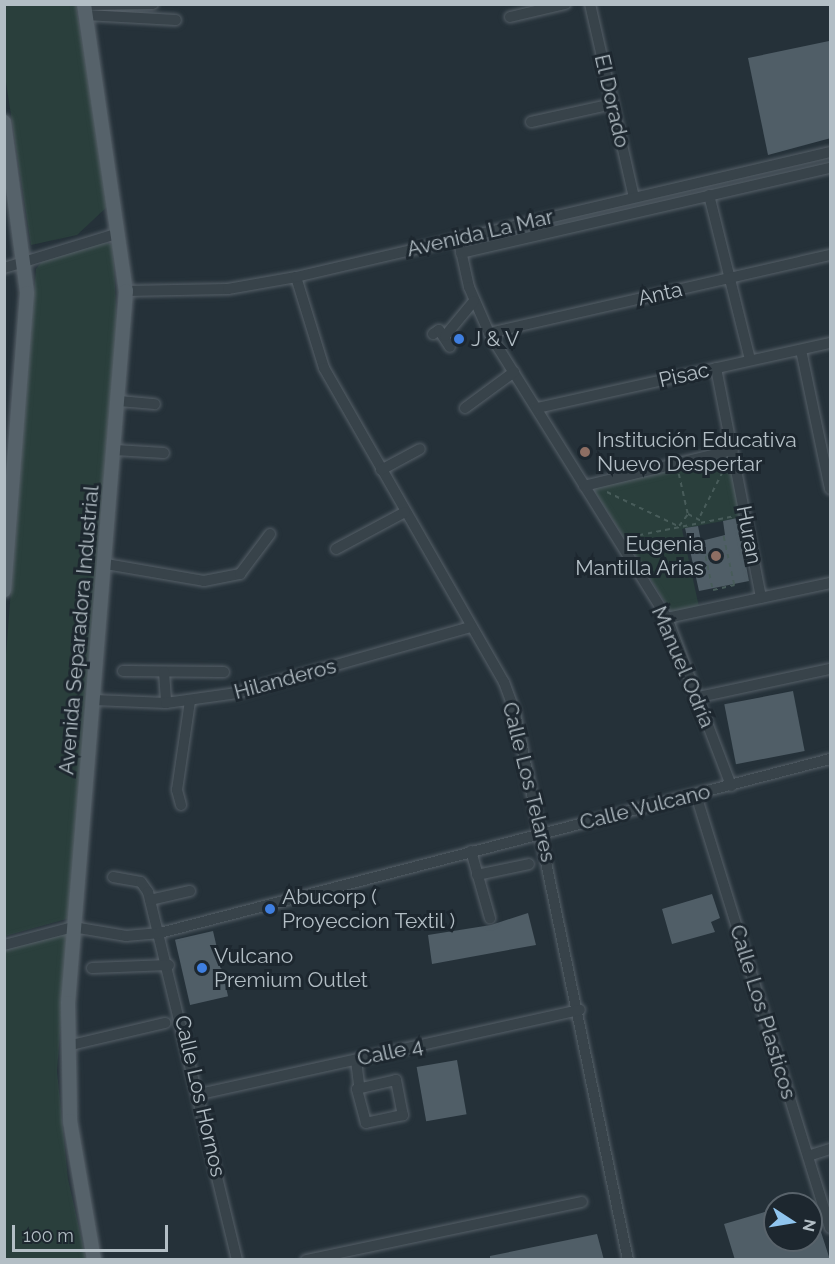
<!DOCTYPE html>
<html>
<head>
<meta charset="utf-8">
<style>
  body { margin:0 }
  #map { position:relative; width:835px; height:1264px; overflow:hidden; background:#253139; font-family:Raleway,sans-serif }
  div>[style] { position:absolute }
  .green>* { inset:0; background:#2a3f3c }
  .building>* { inset:0; background:#505e67; transform-origin:0 0 }
  .path>* { height:1.5px; margin-top:-0.75px; transform-origin:0; background:repeating-linear-gradient(90deg,#485c5a 0 4.5px,transparent 0 9px) }
  .roads { filter:drop-shadow(0 0 2px #566068) drop-shadow(0 0 2px #566068) }
  .minor>* { height:10px; margin:-5px; padding:0 5px; transform-origin:5px; border-radius:5px; background:#38434a }
  .major>* { height:14px; margin:-7px; padding:0 7px; transform-origin:7px; border-radius:7px; background:#56626a }
  .dots>* { width:16px; height:16px; translate:-50% -50%; box-sizing:border-box; border:3px solid #1d272f; border-radius:50% }
  span { translate:-50% -50%; white-space:nowrap; text-align:center; line-height:1.15; -webkit-text-stroke:6px #1d272f; paint-order:stroke }
  .street-label { font-size:21px; color:#b3bec5 }
  .poi-label { font-size:21px; color:#b3bec5 }
  .left { translate:0 -50%; text-align:left }
  .right { translate:-100% -50%; text-align:right }
  .frame { position:absolute; inset:0; border:6px solid #b3bec5; pointer-events:none }
  .north { position:absolute; left:763px; top:1192px; width:60px; height:60px; box-sizing:border-box; background:#1d272f; border:2px solid #59636b; border-radius:50%; rotate:102deg; font-size:16px; font-weight:700; line-height:24px; text-align:center; color:#b3bec5 }
  .north::after { content:''; display:block; margin:auto; width:21px; height:27px; background:#90c5ee; clip-path:polygon(50% 0,100% 100%,50% 72%,0 100%) }
  .scale { position:absolute; left:12px; top:1225px; width:156px; height:27px; box-sizing:border-box; border:3px solid #b3bec5; border-top:0; padding-left:8px; font-size:18px; line-height:21px; white-space:nowrap; color:#b3bec5; -webkit-text-stroke:4px #1d272f; paint-order:stroke }
</style>
</head>
<body>
<div id="map">
  <div class="green">
    <div style="clip-path:polygon(4px 5px,76px 5px,109px 205px,77px 235px,31px 245px,5px 76px)"></div>
    <div style="clip-path:polygon(101px 241px,113px 245px,117px 327px,70px 918px,5px 936px,5px 667px,36px 269px,44px 259px)"></div>
    <div style="clip-path:polygon(731px 455px,743px 517px,682px 529px,699px 607px,672px 613px,592px 487px)"></div>
    <div style="clip-path:polygon(68px 933px,57px 1071px,68px 1179px,86px 1259px,5px 1260px,5px 949px)"></div>
  </div>
  <div class="building">
    <div style="clip-path:polygon(829px 41px,831px 138px,768px 155px,748px 58px)"></div>
    <div style="clip-path:polygon(737px 518px,749px 581px,699px 591px,685px 528px,698px 526px,701px 541px,725px 535px,723px 521px)"></div>
    <div style="left:793px;top:691px;width:61px;height:70px;rotate:79deg"></div>
    <div style="clip-path:polygon(712px 894px,720px 918px,711px 922px,715px 932px,672px 944px,662px 909px)"></div>
    <div style="clip-path:polygon(528px 913px,536px 945px,432px 964px,428px 935px,491px 925px)"></div>
    <div style="left:213px;top:931px;width:67px;height:39px;rotate:77deg"></div>
    <div style="left:457px;top:1060px;width:55px;height:41px;rotate:80deg"></div>
    <div style="clip-path:polygon(813px 1207px,830px 1260px,735px 1260px,724px 1224px,775px 1209px,775px 1240px,811px 1240px)"></div>
    <div style="clip-path:polygon(597px 1234px,604px 1260px,490px 1260px,490px 1256px)"></div>
  </div>
  <div class="path">
    <div style="left:679px;top:474px;width:41px;rotate:77.3deg"></div>
    <div style="left:607px;top:492px;width:79px;rotate:25.6deg"></div>
    <div style="left:700px;top:516px;width:55px;rotate:-63deg"></div>
    <div style="left:679px;top:526px;width:15px;rotate:-53deg"></div>
    <div style="left:688px;top:514px;width:17px;rotate:28deg"></div>
    <div style="left:630px;top:537px;width:107px;rotate:-11.3deg"></div>
    <div style="left:702px;top:539px;width:52px;rotate:77.8deg"></div>
    <div style="left:713px;top:590px;width:22px;rotate:-13deg"></div>
    <div style="left:734px;top:585px;width:51px;rotate:-102.4deg"></div>
    <div style="left:707px;top:555px;width:18px;rotate:-9deg"></div>
  </div>
  <div class="roads">
    <div class="minor">
      <div style="left:590px;top:4px;width:198px;rotate:77.2deg"></div>
      <div style="left:84px;top:5px;width:69px;rotate:-0.8deg"></div>
      <div style="left:86px;top:15px;width:90px;rotate:3.2deg"></div>
      <div style="left:510px;top:17px;width:57px;rotate:-13.3deg"></div>
      <div style="left:531px;top:122px;width:84px;rotate:-12.4deg"></div>
      <div style="left:709px;top:195px;width:170px;rotate:76deg"></div>
      <div style="left:458px;top:237px;width:51px;rotate:77.6deg"></div>
      <div style="left:469px;top:287px;width:50px;rotate:66.5deg"></div>
      <div style="left:489px;top:333px;width:336px;rotate:58deg"></div>
      <div style="left:667px;top:618px;width:180px;rotate:69.1deg"></div>
      <div style="left:461px;top:253px;width:379px;rotate:-13deg"></div>
      <div style="left:4px;top:268px;width:120px;rotate:-16.9deg"></div>
      <div style="left:296px;top:277px;width:95px;rotate:72.9deg"></div>
      <div style="left:324px;top:368px;width:362px;rotate:60.2deg"></div>
      <div style="left:504px;top:682px;width:32px;rotate:70deg"></div>
      <div style="left:515px;top:712px;width:560px;rotate:78.35deg"></div>
      <div style="left:126px;top:291px;width:102px;rotate:-1.1deg"></div>
      <div style="left:228px;top:289px;width:69px;rotate:-10deg"></div>
      <div style="left:296px;top:277px;width:548px;rotate:-13.17deg"></div>
      <div style="left:489px;top:333px;width:350px;rotate:-12.9deg"></div>
      <div style="left:433px;top:334px;width:7px;rotate:-34deg"></div>
      <div style="left:439px;top:330px;width:20px;rotate:57deg"></div>
      <div style="left:445px;top:336px;width:45px;rotate:-50.4deg"></div>
      <div style="left:801px;top:350px;width:142px;rotate:78.2deg"></div>
      <div style="left:716px;top:368px;width:234px;rotate:78.9deg"></div>
      <div style="left:119px;top:401px;width:36px;rotate:5deg"></div>
      <div style="left:465px;top:408px;width:61px;rotate:-36.3deg"></div>
      <div style="left:537px;top:408px;width:300px;rotate:-12.5deg"></div>
      <div style="left:115px;top:450px;width:49px;rotate:3.5deg"></div>
      <div style="left:381px;top:470px;width:44px;rotate:-28.3deg"></div>
      <div style="left:584px;top:486px;width:153px;rotate:-13.6deg"></div>
      <div style="left:336px;top:549px;width:78px;rotate:-28.2deg"></div>
      <div style="left:106px;top:564px;width:99px;rotate:9.8deg"></div>
      <div style="left:204px;top:581px;width:37px;rotate:-11deg"></div>
      <div style="left:240px;top:574px;width:50px;rotate:-53.1deg"></div>
      <div style="left:667px;top:618px;width:167px;rotate:-12.1deg"></div>
      <div style="left:123px;top:671px;width:101px;rotate:0.6deg"></div>
      <div style="left:164px;top:672px;width:31px;rotate:86deg"></div>
      <div style="left:699px;top:697px;width:134px;rotate:-12.1deg"></div>
      <div style="left:94px;top:700px;width:72px;rotate:2.4deg"></div>
      <div style="left:166px;top:703px;width:72px;rotate:-8deg"></div>
      <div style="left:237px;top:693px;width:243px;rotate:-15.8deg"></div>
      <div style="left:696px;top:795px;width:453px;rotate:72.8deg"></div>
      <div style="left:181px;top:805px;width:16px;rotate:-105deg"></div>
      <div style="left:177px;top:790px;width:90px;rotate:-81.7deg"></div>
      <div style="left:471px;top:851px;width:70px;rotate:74.2deg"></div>
      <div style="left:477px;top:875px;width:53px;rotate:-11.9deg"></div>
      <div style="left:113px;top:877px;width:28px;rotate:10deg"></div>
      <div style="left:141px;top:882px;width:12px;rotate:55deg"></div>
      <div style="left:148px;top:892px;width:379px;rotate:76.4deg"></div>
      <div style="left:150px;top:900px;width:41px;rotate:-12.7deg"></div>
      <div style="left:4px;top:945px;width:71px;rotate:-14.6deg"></div>
      <div style="left:73px;top:927px;width:54px;rotate:9.6deg"></div>
      <div style="left:126px;top:936px;width:34px;rotate:-5deg"></div>
      <div style="left:160px;top:933px;width:692px;rotate:-14.56deg"></div>
      <div style="left:92px;top:968px;width:77px;rotate:-2.2deg"></div>
      <div style="left:67px;top:1046px;width:101px;rotate:-13.2deg"></div>
      <div style="left:356px;top:1060px;width:26px;rotate:83deg"></div>
      <div style="left:396px;top:1080px;width:36px;rotate:79deg"></div>
      <div style="left:403px;top:1115px;width:38px;rotate:168deg"></div>
      <div style="left:366px;top:1123px;width:35px;rotate:-105deg"></div>
      <div style="left:357px;top:1089px;width:40px;rotate:-13deg"></div>
      <div style="left:200px;top:1094px;width:389px;rotate:-12.5deg"></div>
      <div style="left:808px;top:1156px;width:23px;rotate:-18deg"></div>
      <div style="left:306px;top:1260px;width:282px;rotate:-11.9deg"></div>
    </div>
    <div class="major">
      <div style="left:84px;top:4px;width:290px;rotate:81.7deg"></div>
      <div style="left:126px;top:291px;width:714px;rotate:94.66deg"></div>
      <div style="left:68px;top:1003px;width:118px;rotate:89deg"></div>
      <div style="left:70px;top:1121px;width:141px;rotate:80.2deg"></div>
      <div style="left:4px;top:122px;width:173px;rotate:82.3deg"></div>
      <div style="left:27px;top:293px;width:298px;rotate:94.4deg"></div>
    </div>
  </div>
  <div class="dots">
    <div style="left:459px;top:339px;background:#3f7fe0"></div>
    <div style="left:585px;top:452px;background:#8d6e63"></div>
    <div style="left:716px;top:556px;background:#8d6e63"></div>
    <div style="left:270px;top:909px;background:#3f7fe0"></div>
    <div style="left:202px;top:968px;background:#3f7fe0"></div>
  </div>
  <div class="street-label">
    <span style="left:612px;top:101px;rotate:77deg">El Dorado</span>
    <span style="left:480px;top:233px;rotate:-13deg">Avenida La Mar</span>
    <span style="left:660px;top:294px;rotate:-13deg">Anta</span>
    <span style="left:684px;top:375px;rotate:-13deg">Pisac</span>
    <span style="left:749px;top:535px;rotate:79deg">Huran</span>
    <span style="left:79px;top:630px;rotate:-85deg">Avenida Separadora Industrial</span>
    <span style="left:683px;top:667px;rotate:67deg">Manuel Odría</span>
    <span style="left:285px;top:679px;rotate:-15deg">Hilanderos</span>
    <span style="left:529px;top:782px;rotate:76deg">Calle Los Telares</span>
    <span style="left:645px;top:807px;rotate:-14deg">Calle Vulcano</span>
    <span style="left:763px;top:1012px;rotate:73deg">Calle Los Plasticos</span>
    <span style="left:390px;top:1052px;rotate:-12deg">Calle 4</span>
    <span style="left:200px;top:1096px;rotate:77deg">Calle Los Hornos</span>
  </div>
  <div class="poi-label">
    <span class="left" style="left:471px;top:339px">J &amp; V</span>
    <span class="left" style="left:597px;top:452px">Institución Educativa<br>Nuevo Despertar</span>
    <span class="right" style="left:704px;top:556px">Eugenia<br>Mantilla Arias</span>
    <span class="left" style="left:282px;top:909px">Abucorp (<br>Proyeccion Textil )</span>
    <span class="left" style="left:214px;top:968px">Vulcano<br>Premium Outlet</span>
  </div>
  <div class="frame"></div>
  <div class="north">N</div>
  <div class="scale">100 m</div>
</div>
</body>
</html>
